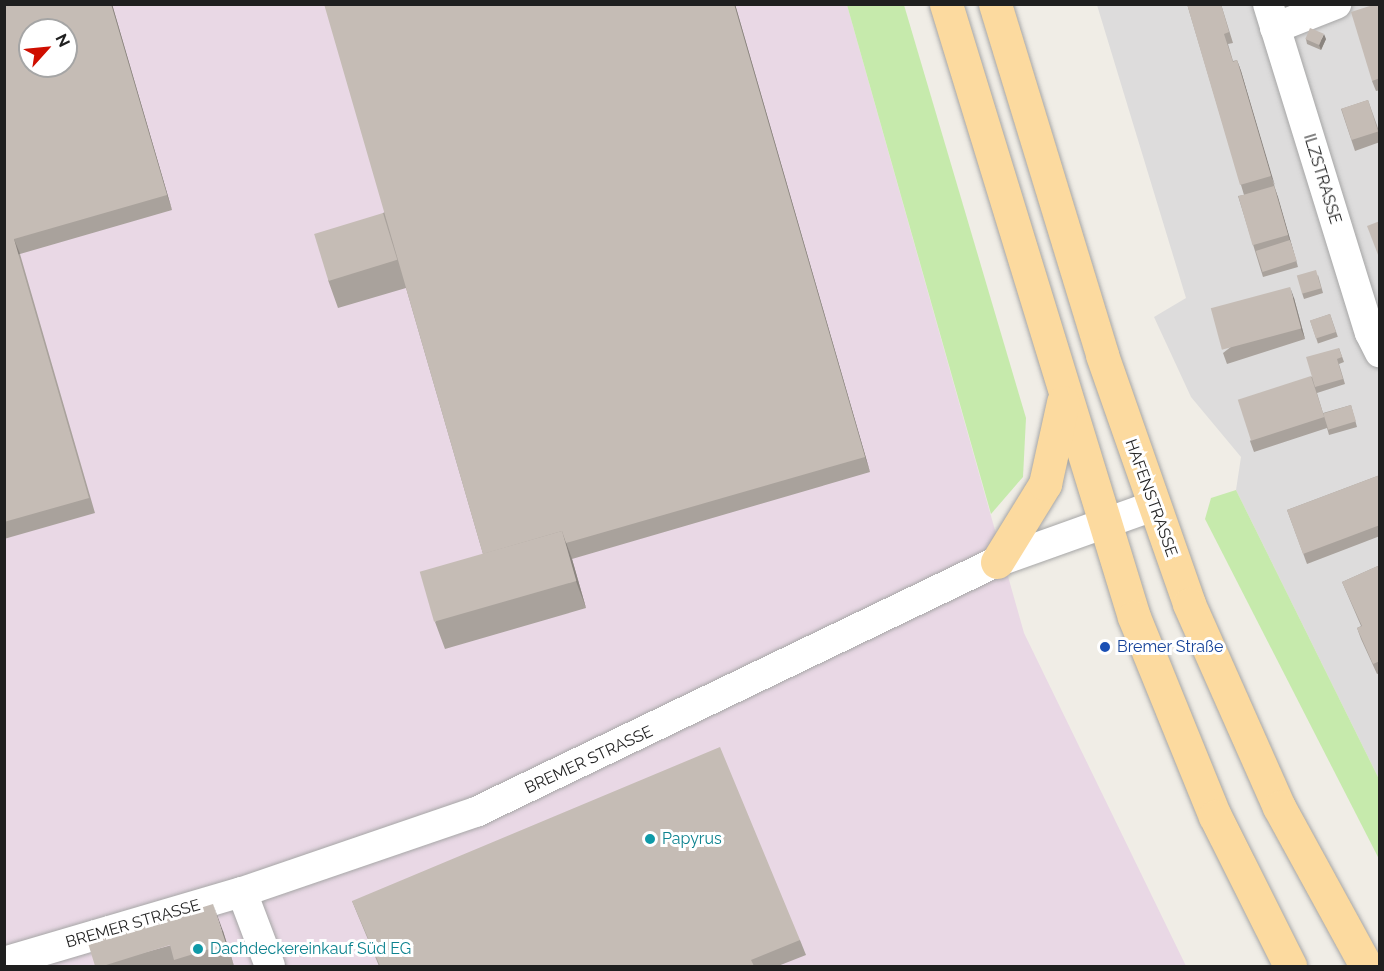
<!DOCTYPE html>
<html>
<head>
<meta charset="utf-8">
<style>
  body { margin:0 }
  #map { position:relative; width:1384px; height:971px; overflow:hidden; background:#f0ede6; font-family:Raleway,sans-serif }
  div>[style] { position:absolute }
  .residential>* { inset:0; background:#dddcdc }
  .industrial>* { inset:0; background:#e9d8e5 }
  .grass>* { inset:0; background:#c6eaac }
  .roads { filter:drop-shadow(0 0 2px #a6a6a6) drop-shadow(0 0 2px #a6a6a6) }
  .minor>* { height:30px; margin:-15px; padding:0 15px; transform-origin:15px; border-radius:15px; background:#fff }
  .major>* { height:33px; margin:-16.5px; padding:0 16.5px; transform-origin:16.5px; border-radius:16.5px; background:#fcda9f }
  .wall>* { inset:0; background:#a9a29c; transform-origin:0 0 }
  .shaded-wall>* { inset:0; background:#8a847f; transform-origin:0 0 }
  .building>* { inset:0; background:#c5bcb5; transform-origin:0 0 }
  .dots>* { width:16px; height:16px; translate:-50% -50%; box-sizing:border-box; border:3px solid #fff; border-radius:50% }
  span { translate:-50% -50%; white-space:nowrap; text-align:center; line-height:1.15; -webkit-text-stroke:6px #fff; paint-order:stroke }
  .street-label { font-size:16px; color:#1f1f1f }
  .transit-label { font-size:16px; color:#164399 }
  .left { translate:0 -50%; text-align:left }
  .culture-label { font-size:16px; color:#0d838f }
  .frame { position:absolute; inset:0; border:6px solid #1f1f1f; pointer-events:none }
  .north { position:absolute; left:18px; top:18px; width:60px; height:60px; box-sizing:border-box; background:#fff; border:2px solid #a5a5a5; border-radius:50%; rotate:63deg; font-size:16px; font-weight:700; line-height:24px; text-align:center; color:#1f1f1f }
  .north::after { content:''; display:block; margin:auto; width:21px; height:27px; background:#cf0e00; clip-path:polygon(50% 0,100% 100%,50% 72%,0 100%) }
</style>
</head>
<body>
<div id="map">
  <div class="residential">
    <div style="clip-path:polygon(1097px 5px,1379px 5px,1379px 779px,1236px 490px,1241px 457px,1191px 397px,1154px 317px,1186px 298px)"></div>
  </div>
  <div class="industrial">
    <div style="clip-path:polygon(evenodd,5px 5px,847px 5px,1024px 633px,1186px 966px,5px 966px,5px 5px,30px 30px,66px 30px,66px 66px,30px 66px,30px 30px)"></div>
  </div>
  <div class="grass">
    <div style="clip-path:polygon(847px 5px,904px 5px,1026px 418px,1023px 477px,991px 514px)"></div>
    <div style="clip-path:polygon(1236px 490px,1379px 779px,1379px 859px,1205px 519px,1211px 498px)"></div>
  </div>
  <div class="roads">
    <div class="minor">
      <div style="left:1268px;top:4px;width:344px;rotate:72.8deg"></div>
      <div style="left:1370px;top:333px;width:22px;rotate:63deg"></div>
      <div style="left:1275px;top:28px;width:66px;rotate:-21.5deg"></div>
      <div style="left:242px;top:892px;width:79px;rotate:69.3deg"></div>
      <div style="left:4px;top:962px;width:248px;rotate:-16.4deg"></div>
      <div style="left:242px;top:892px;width:247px;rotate:-18.9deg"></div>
      <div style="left:476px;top:812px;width:575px;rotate:-25.67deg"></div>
      <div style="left:994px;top:563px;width:169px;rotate:-19.7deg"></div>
    </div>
    <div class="major">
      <div style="left:946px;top:4px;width:641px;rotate:72.95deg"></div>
      <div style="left:1134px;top:617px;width:215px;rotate:67.9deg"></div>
      <div style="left:1215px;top:816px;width:168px;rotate:63.4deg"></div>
      <div style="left:995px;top:4px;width:367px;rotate:73deg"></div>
      <div style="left:1102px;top:355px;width:264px;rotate:70.7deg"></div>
      <div style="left:1189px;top:604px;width:222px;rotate:66.1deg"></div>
      <div style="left:1279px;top:807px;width:181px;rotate:61.3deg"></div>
      <div style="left:997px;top:562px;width:92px;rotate:-58.4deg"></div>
      <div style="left:1045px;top:484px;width:84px;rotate:-77.6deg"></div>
    </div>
  </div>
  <div class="wall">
    <div style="clip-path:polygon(4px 4px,112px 4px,172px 210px,20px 254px,95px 513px,4px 539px)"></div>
    <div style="clip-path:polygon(735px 4px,870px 472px,572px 559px,586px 608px,445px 649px,435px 622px,483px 554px,406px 288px,338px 308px,328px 280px,383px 213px)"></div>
    <div style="clip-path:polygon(1187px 4px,1221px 4px,1233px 43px,1228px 44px,1233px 61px,1237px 60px,1241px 71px,1298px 267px,1263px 277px,1238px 196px,1244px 195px)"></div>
    <div style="clip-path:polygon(1380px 4px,1380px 90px,1376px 91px,1372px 81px)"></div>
    <div style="clip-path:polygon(1306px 39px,1326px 39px,1321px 50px,1307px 44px)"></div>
    <div style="clip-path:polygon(1368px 100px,1380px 134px,1380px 142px,1355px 151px,1341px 109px)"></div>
    <div style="clip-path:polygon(1318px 275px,1323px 293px,1304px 299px,1302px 293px)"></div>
    <div style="clip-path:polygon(1294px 298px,1305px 339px,1227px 364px,1223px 353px)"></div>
    <div style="left:1330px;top:314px;width:24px;height:21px;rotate:71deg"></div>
    <div style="clip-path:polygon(1339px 348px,1344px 362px,1339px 364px,1345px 384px,1317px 393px,1323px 413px,1351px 405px,1357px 427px,1329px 435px,1327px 428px,1254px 452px,1250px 441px)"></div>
    <div style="clip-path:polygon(1380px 475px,1380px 536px,1307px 564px,1287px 510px)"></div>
    <div style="clip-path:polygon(1380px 565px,1380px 673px,1377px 674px,1361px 639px,1357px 628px,1361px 626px,1342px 582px)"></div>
    <div style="clip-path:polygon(352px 901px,800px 940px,806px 955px,778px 966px,379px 966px)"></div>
    <div style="clip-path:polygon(223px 931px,234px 966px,95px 966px)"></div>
  </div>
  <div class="shaded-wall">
    <div style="clip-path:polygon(111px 4px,112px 4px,172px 210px,167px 195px)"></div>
    <div style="clip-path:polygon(734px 4px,735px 4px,870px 472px,865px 457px)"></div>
    <div style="clip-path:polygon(1324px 34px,1326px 39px,1321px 50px,1319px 45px)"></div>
    <div style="clip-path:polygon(1237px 60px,1241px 71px,1275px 186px,1271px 176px)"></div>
    <div style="clip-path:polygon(1274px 186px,1278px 197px,1298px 267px,1288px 235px)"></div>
    <div style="left:14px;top:239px;width:16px;height:270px;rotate:68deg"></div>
    <div style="clip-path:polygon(1290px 287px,1294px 298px,1305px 339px,1301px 329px)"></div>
    <div style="clip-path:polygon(562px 531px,572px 559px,586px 608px,576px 581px)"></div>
    <div style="clip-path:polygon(213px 904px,223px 931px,234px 966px,226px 944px)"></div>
  </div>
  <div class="building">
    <div style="clip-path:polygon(evenodd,4px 4px,111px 4px,167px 195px,14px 239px,89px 498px,4px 522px,4px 4px,30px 30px,66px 30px,66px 66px,30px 66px,30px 30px)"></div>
    <div style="clip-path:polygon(324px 4px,734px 4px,865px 457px,566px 543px,562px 531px,483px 554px)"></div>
    <div style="clip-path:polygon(1187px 4px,1221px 4px,1229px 32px,1224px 34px,1233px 62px,1237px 60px,1271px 176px,1240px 185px)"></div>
    <div style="clip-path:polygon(1376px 4px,1380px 4px,1380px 78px,1372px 81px,1351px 12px)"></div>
    <div style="left:1310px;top:28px;width:15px;height:12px;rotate:23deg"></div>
    <div style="left:1368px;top:100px;width:33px;height:28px;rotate:72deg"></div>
    <div style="left:1274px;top:186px;width:51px;height:37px;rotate:74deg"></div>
    <div style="left:383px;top:213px;width:49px;height:72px;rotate:73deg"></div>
    <div style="clip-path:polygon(1380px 221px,1380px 260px,1367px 226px)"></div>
    <div style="left:1290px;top:240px;width:22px;height:36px;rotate:72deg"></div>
    <div style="left:1316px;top:270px;width:19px;height:20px;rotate:74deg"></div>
    <div style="left:1290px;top:287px;width:43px;height:82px;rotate:75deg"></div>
    <div style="left:1330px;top:314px;width:19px;height:21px;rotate:72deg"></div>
    <div style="clip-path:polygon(1339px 348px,1342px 357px,1337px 359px,1343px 379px,1315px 387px,1306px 357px)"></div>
    <div style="left:1311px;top:376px;width:43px;height:77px;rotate:72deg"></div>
    <div style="left:1351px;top:405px;width:17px;height:29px;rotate:73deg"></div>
    <div style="clip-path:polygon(1380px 475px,1380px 525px,1303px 554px,1287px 510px)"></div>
    <div style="left:562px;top:531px;width:52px;height:148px;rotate:74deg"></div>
    <div style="clip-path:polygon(1380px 565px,1380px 661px,1373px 664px,1357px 628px,1362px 626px,1342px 582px)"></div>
    <div style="clip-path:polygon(720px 747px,800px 940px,751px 960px,754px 966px,380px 966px,352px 901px)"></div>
    <div style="clip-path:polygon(213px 904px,226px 944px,174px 960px,170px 945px,103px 966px,95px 966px,88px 943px)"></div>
  </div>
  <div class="dots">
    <div style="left:1105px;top:647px;background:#1a4fb4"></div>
    <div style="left:650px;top:839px;background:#0f9aa8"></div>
    <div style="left:198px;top:949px;background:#0f9aa8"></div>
  </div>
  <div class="street-label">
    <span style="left:1322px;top:179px;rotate:73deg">ILZSTRASSE</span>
    <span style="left:1151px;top:498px;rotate:70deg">HAFENSTRASSE</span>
    <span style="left:589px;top:760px;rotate:-25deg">BREMER STRASSE</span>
    <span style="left:133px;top:924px;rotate:-16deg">BREMER STRASSE</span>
  </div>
  <div class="transit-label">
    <span class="left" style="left:1117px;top:647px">Bremer Straße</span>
  </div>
  <div class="culture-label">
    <span class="left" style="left:662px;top:839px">Papyrus</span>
    <span class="left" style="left:210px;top:949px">Dachdeckereinkauf Süd EG</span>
  </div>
  <div class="frame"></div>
  <div class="north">N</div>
</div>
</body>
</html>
